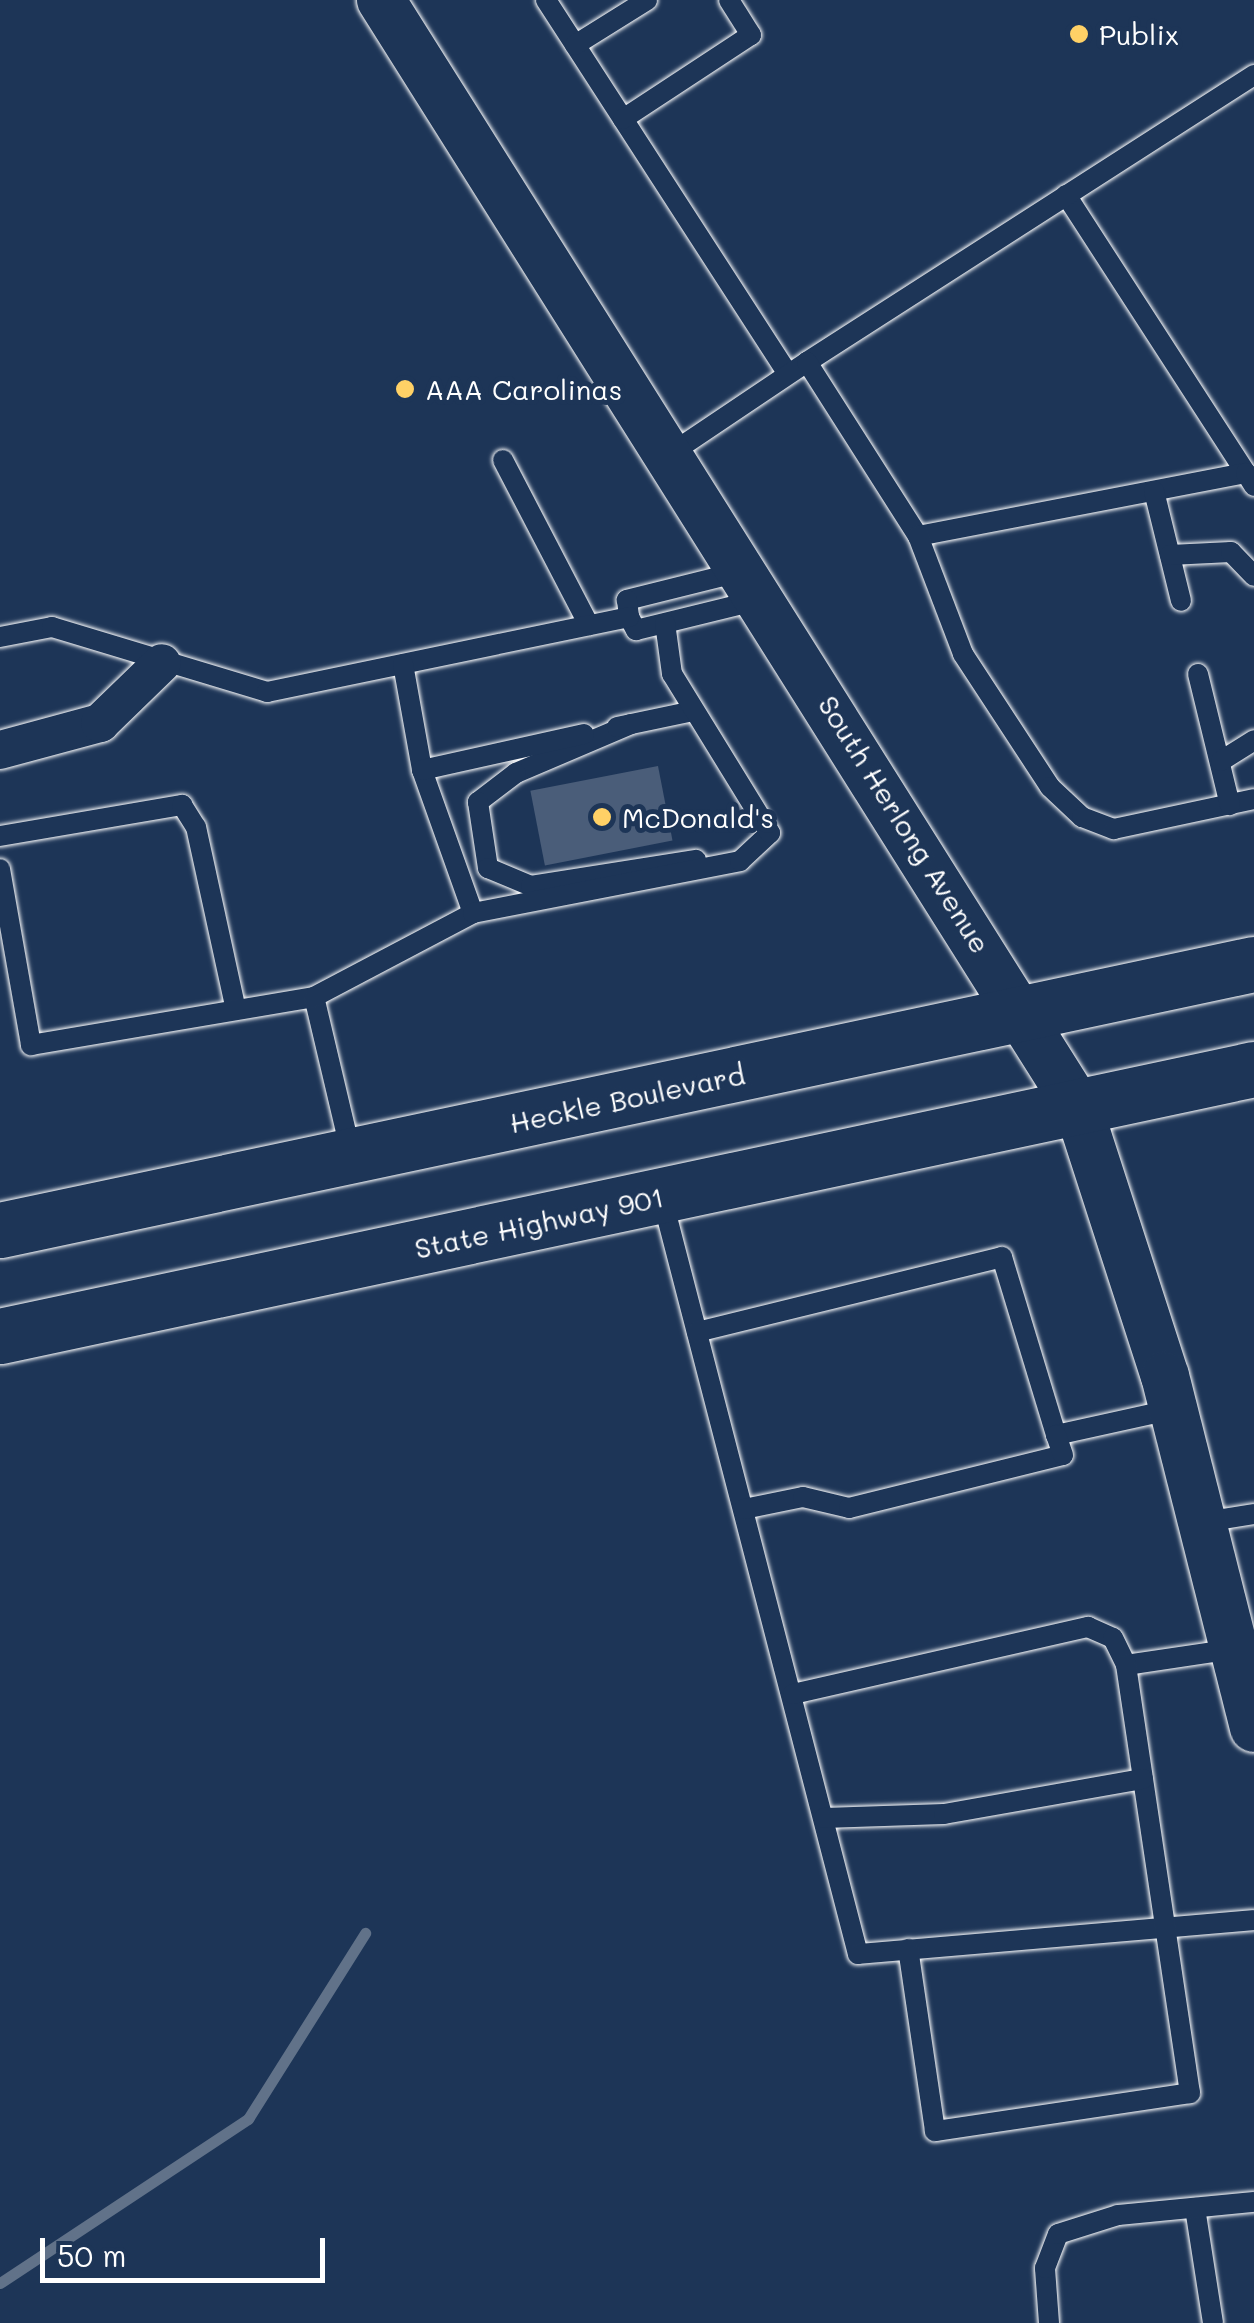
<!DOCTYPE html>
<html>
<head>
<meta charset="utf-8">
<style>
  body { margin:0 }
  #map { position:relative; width:1254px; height:2323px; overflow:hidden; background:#1d3557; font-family:Mali,sans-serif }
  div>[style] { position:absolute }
  .stream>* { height:11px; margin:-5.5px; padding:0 5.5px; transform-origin:5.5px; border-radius:5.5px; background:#617289 }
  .building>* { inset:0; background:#4a5d79; transform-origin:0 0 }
  .roads { filter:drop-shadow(0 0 2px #fff) drop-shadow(0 0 2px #fff) }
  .service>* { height:20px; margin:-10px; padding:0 10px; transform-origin:10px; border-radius:10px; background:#1d3557 }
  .minor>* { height:38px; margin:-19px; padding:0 19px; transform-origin:19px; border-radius:19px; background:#1d3557 }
  .tertiary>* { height:48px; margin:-24px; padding:0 24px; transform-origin:24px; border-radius:24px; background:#1d3557 }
  .primary>* { height:55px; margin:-27.5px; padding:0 27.5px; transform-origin:27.5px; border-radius:27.5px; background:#1d3557 }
  .dots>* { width:28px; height:28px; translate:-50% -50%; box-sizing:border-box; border:5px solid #1d3557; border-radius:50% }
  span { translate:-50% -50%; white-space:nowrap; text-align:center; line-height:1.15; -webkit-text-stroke:10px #1d3557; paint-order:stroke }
  .poi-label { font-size:28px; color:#fff }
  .left { translate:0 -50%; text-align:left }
  .street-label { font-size:28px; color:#fff }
  .scale { position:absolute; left:40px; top:2238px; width:285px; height:45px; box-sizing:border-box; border:5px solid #fff; border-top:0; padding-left:12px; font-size:30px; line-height:35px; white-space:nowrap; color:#fff; -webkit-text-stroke:8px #1d3557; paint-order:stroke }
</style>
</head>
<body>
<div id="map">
  <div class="stream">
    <div style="left:0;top:2283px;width:297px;rotate:-33.5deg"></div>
    <div style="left:248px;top:2119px;width:220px;rotate:-57.8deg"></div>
  </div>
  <div class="building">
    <div style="left:658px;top:766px;width:76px;height:130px;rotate:79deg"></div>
  </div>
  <div class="roads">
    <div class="service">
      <div style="left:546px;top:0;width:444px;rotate:57.1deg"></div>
      <div style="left:575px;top:45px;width:85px;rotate:-32deg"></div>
      <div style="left:623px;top:119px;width:153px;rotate:-33.3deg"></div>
      <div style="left:751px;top:35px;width:41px;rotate:-122.2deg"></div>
      <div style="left:1066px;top:195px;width:331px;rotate:57.1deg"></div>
      <div style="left:807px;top:362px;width:531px;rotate:-32.7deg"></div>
      <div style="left:670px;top:454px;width:165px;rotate:-33.9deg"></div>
      <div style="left:807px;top:362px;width:206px;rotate:57.5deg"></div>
      <div style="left:918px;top:536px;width:334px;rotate:-10.9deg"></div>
      <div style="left:1246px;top:473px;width:15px;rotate:58deg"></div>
      <div style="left:503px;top:460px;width:186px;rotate:62.5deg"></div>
      <div style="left:1154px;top:491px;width:113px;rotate:76.2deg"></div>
      <div style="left:918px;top:536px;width:126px;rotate:69.1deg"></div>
      <div style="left:963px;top:654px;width:159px;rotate:56.8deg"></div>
      <div style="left:1050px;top:787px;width:44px;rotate:43.2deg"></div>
      <div style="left:1082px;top:817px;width:34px;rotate:21deg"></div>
      <div style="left:1114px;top:829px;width:143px;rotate:-12.1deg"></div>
      <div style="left:1170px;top:555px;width:61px;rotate:-2.8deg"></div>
      <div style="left:1231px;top:552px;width:33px;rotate:46deg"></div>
      <div style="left:743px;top:571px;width:120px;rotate:166deg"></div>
      <div style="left:627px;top:600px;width:17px;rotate:83deg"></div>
      <div style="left:629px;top:617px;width:15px;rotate:62deg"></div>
      <div style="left:636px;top:630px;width:126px;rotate:-13.8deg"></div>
      <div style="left:0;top:637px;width:53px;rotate:-10.9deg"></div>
      <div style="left:52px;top:627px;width:225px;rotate:16.8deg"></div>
      <div style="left:267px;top:692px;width:370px;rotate:-11.7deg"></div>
      <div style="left:403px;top:664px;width:108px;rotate:79.8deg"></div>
      <div style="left:422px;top:770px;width:152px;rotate:70.4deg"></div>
      <div style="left:1198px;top:674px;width:135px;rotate:76.3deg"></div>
      <div style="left:631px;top:724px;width:125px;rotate:156.9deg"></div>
      <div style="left:516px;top:773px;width:48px;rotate:142.7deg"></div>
      <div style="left:478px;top:802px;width:67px;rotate:81.4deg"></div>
      <div style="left:488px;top:868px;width:47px;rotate:22.7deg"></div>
      <div style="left:531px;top:886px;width:167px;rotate:-9deg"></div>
      <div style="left:617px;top:727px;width:78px;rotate:-11.9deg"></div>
      <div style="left:1221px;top:761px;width:39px;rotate:-32deg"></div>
      <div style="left:422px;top:770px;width:166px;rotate:-12.5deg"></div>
      <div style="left:0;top:836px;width:185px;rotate:-9.7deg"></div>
      <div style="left:182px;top:805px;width:26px;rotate:58deg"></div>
      <div style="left:196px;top:827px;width:187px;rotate:77.7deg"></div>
      <div style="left:0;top:869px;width:179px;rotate:80deg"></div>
      <div style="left:31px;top:1045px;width:287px;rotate:-9.6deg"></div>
      <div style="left:351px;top:1153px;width:160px;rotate:-103.3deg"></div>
      <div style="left:314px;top:997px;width:180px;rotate:-27.8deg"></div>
      <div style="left:473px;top:913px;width:272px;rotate:-11deg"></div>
      <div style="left:740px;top:861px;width:41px;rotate:-43deg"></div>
      <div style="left:770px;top:833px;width:187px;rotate:-121.6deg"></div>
      <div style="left:672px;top:674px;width:51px;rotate:-97.8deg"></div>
      <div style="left:662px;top:1198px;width:781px;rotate:75.47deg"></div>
      <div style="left:858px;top:1954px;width:397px;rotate:-4.9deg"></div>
      <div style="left:697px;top:1332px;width:314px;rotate:-13.8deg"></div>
      <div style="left:1002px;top:1257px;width:186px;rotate:73.1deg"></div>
      <div style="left:1056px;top:1435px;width:121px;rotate:-12.4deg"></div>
      <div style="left:744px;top:1509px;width:60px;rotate:-11.5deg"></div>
      <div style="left:803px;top:1497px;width:47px;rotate:13.4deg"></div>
      <div style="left:849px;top:1508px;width:220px;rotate:-13.9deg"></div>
      <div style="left:1063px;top:1455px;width:21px;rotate:-109deg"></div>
      <div style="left:1204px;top:1522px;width:51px;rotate:-9.1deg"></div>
      <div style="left:1126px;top:1665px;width:108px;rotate:-8.5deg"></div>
      <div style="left:793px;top:1694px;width:303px;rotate:-12.8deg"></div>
      <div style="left:1088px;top:1627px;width:27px;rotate:24deg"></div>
      <div style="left:1113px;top:1638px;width:30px;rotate:64deg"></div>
      <div style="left:1126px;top:1665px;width:433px;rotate:81.5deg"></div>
      <div style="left:1190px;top:2093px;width:258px;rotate:171.5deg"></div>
      <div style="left:935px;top:2131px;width:184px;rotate:-98.4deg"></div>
      <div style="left:824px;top:1818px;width:120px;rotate:-1.9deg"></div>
      <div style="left:944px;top:1814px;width:202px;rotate:-10deg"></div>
      <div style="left:1195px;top:2208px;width:116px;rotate:81.1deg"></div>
      <div style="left:1049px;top:2323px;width:55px;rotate:-94.2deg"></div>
      <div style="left:1045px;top:2268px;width:36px;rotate:-69deg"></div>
      <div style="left:1058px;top:2234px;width:63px;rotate:-17.6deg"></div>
      <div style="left:1118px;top:2215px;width:137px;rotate:-5.5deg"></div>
    </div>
    <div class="minor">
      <div style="left:0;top:750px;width:104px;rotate:-15.1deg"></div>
      <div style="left:100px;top:723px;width:86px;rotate:-44.1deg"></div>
    </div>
    <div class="tertiary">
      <div style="left:381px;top:0;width:1308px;rotate:57.8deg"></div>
      <div style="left:1078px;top:1107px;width:283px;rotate:72.1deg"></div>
      <div style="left:1165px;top:1376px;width:363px;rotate:75.8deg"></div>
    </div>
    <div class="primary">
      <div style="left:0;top:1230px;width:1282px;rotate:-11.98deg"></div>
      <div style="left:0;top:1336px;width:1282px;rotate:-12.02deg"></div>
    </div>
  </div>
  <div class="dots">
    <div style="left:1079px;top:34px;background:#ffd166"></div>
    <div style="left:405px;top:389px;background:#ffd166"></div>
    <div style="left:602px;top:817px;background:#ffd166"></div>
  </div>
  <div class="poi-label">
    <span class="left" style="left:1099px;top:34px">Publix</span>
    <span class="left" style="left:425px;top:389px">AAA Carolinas</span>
    <span class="left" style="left:622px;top:817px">McDonald's</span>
  </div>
  <div class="street-label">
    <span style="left:905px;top:824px;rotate:58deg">South Herlong Avenue</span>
    <span style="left:627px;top:1098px;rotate:-12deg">Heckle Boulevard</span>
    <span style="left:539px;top:1222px;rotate:-12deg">State Highway 901</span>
  </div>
  <div class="scale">50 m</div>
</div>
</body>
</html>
